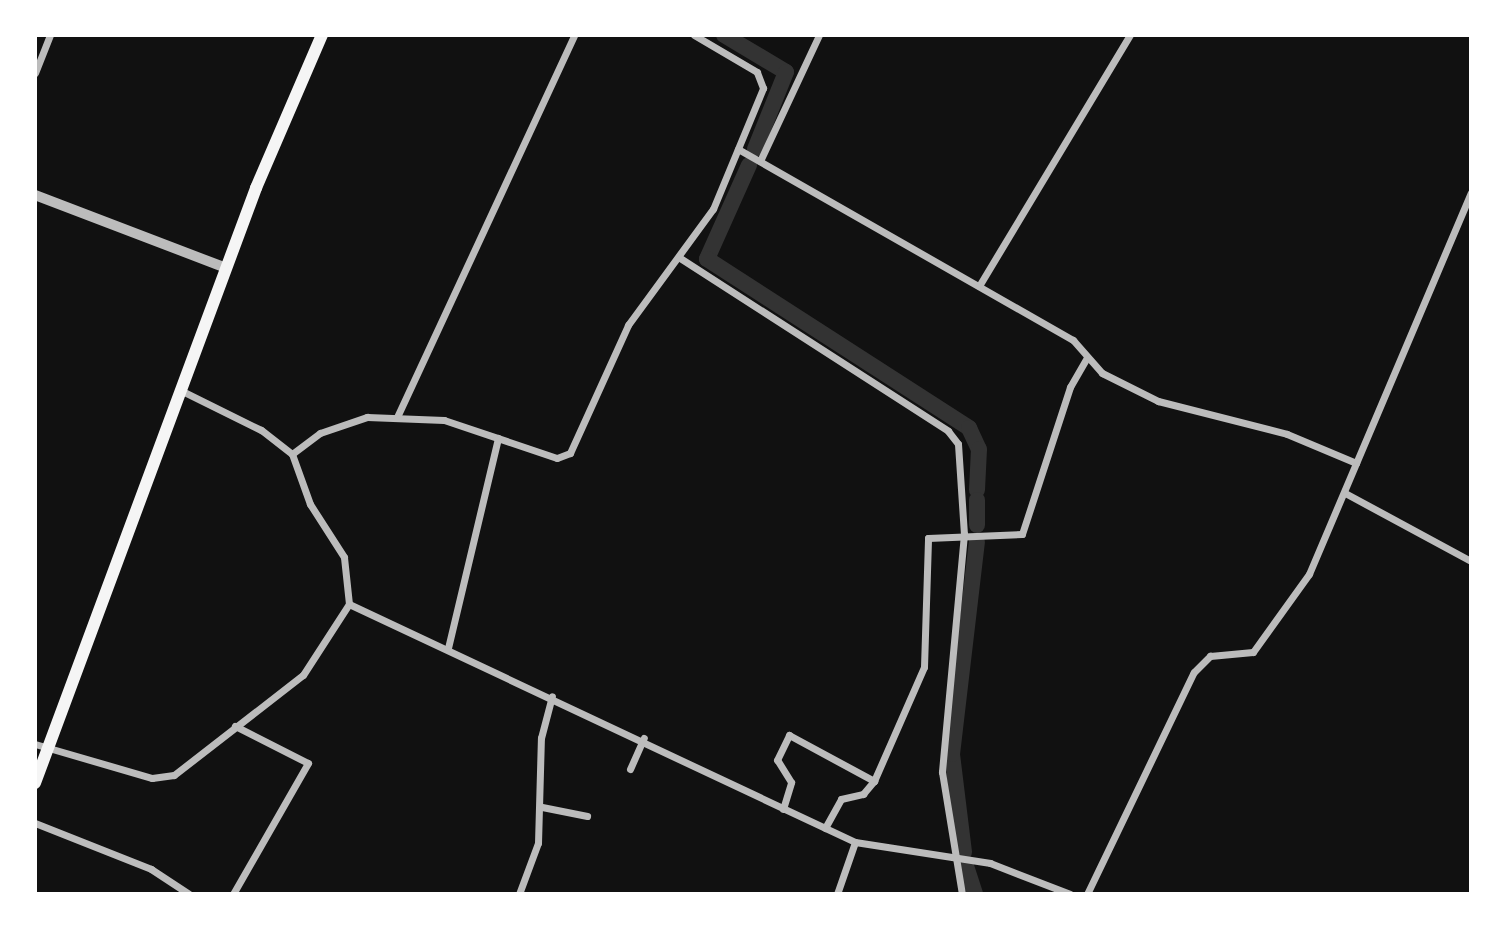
<!DOCTYPE html>
<html>
<head>
<meta charset="utf-8">
<style>
  body { margin:0 }
  #map { position:relative; width:1506px; height:929px; overflow:hidden; background:#111; font-family:"Golos Text",sans-serif }
  div>[style] { position:absolute }
  .canal>* { height:16px; margin:-8px; padding:0 8px; transform-origin:8px; border-radius:8px; background:#333 }
  .minor>* { height:7px; margin:-3.5px; padding:0 3.5px; transform-origin:3.5px; border-radius:3.5px; background:#bcbcbc }
  .tertiary>* { height:10px; margin:-5px; padding:0 5px; transform-origin:5px; border-radius:5px; background:#bcbcbc }
  .secondary>* { height:12px; margin:-6px; padding:0 6px; transform-origin:6px; border-radius:6px; background:#f5f5f5 }
  span { translate:-50% -50%; white-space:nowrap; text-align:center; line-height:1.15; -webkit-text-stroke:5px #fff; paint-order:stroke }
  .frame { position:absolute; inset:0; border:37px solid #fff; pointer-events:none }
</style>
</head>
<body>
<div id="map">
  <div class="canal">
    <div style="left:724px;top:35px;width:72px;rotate:30.8deg"></div>
    <div style="left:786px;top:72px;width:83px;rotate:111.9deg"></div>
    <div style="left:749px;top:165px;width:103px;rotate:114.1deg"></div>
    <div style="left:707px;top:259px;width:312px;rotate:32.8deg"></div>
    <div style="left:969px;top:428px;width:23px;rotate:65deg"></div>
    <div style="left:979px;top:449px;width:41px;rotate:92.8deg"></div>
    <div style="left:977px;top:500px;width:25px;rotate:90deg"></div>
    <div style="left:964px;top:852px;width:99px;rotate:-97deg"></div>
    <div style="left:952px;top:754px;width:214px;rotate:-83.3deg"></div>
    <div style="left:966px;top:866px;width:29px;rotate:72deg"></div>
  </div>
  <div class="minor">
    <div style="left:35px;top:73px;width:41px;rotate:-68.5deg"></div>
    <div style="left:738px;top:149px;width:386px;rotate:29.7deg"></div>
    <div style="left:1073px;top:340px;width:44px;rotate:48.7deg"></div>
    <div style="left:1102px;top:373px;width:63px;rotate:26.6deg"></div>
    <div style="left:1158px;top:401px;width:133px;rotate:14.3deg"></div>
    <div style="left:1287px;top:434px;width:75px;rotate:22.8deg"></div>
    <div style="left:760px;top:161px;width:139px;rotate:-64.9deg"></div>
    <div style="left:680px;top:258px;width:319px;rotate:32.8deg"></div>
    <div style="left:948px;top:431px;width:16px;rotate:52deg"></div>
    <div style="left:958px;top:444px;width:90px;rotate:86.2deg"></div>
    <div style="left:964px;top:534px;width:239px;rotate:95.3deg"></div>
    <div style="left:942px;top:772px;width:124px;rotate:80.7deg"></div>
    <div style="left:979px;top:286px;width:293px;rotate:-59deg"></div>
    <div style="left:397px;top:417px;width:421px;rotate:-65.1deg"></div>
    <div style="left:292px;top:454px;width:35px;rotate:-37deg"></div>
    <div style="left:320px;top:433px;width:50px;rotate:-18.8deg"></div>
    <div style="left:367px;top:417px;width:77px;rotate:2.2deg"></div>
    <div style="left:444px;top:420px;width:119px;rotate:18.6deg"></div>
    <div style="left:557px;top:458px;width:14px;rotate:-21deg"></div>
    <div style="left:570px;top:453px;width:141px;rotate:-65.6deg"></div>
    <div style="left:628px;top:325px;width:144px;rotate:-53.8deg"></div>
    <div style="left:713px;top:209px;width:131px;rotate:-67.5deg"></div>
    <div style="left:763px;top:88px;width:17px;rotate:-111deg"></div>
    <div style="left:757px;top:72px;width:73px;rotate:-149.6deg"></div>
    <div style="left:1345px;top:493px;width:143px;rotate:28.4deg"></div>
    <div style="left:349px;top:604px;width:559px;rotate:25.19deg"></div>
    <div style="left:855px;top:842px;width:137px;rotate:8.8deg"></div>
    <div style="left:990px;top:863px;width:86px;rotate:21.2deg"></div>
    <div style="left:448px;top:648px;width:216px;rotate:-76.6deg"></div>
    <div style="left:35px;top:744px;width:122px;rotate:16.2deg"></div>
    <div style="left:152px;top:778px;width:22px;rotate:-8deg"></div>
    <div style="left:174px;top:775px;width:163px;rotate:-37.8deg"></div>
    <div style="left:303px;top:675px;width:85px;rotate:-57.1deg"></div>
    <div style="left:349px;top:604px;width:47px;rotate:-96.1deg"></div>
    <div style="left:344px;top:557px;width:63px;rotate:-122.7deg"></div>
    <div style="left:310px;top:504px;width:53px;rotate:-109.8deg"></div>
    <div style="left:292px;top:454px;width:39px;rotate:-142deg"></div>
    <div style="left:261px;top:430px;width:90px;rotate:-153.7deg"></div>
    <div style="left:630px;top:769px;width:34px;rotate:-66deg"></div>
    <div style="left:542px;top:807px;width:46px;rotate:11.3deg"></div>
    <div style="left:783px;top:809px;width:28px;rotate:-73deg"></div>
    <div style="left:791px;top:782px;width:26px;rotate:-122deg"></div>
    <div style="left:777px;top:760px;width:28px;rotate:-64deg"></div>
    <div style="left:789px;top:735px;width:97px;rotate:28.4deg"></div>
    <div style="left:35px;top:823px;width:125px;rotate:21.6deg"></div>
    <div style="left:151px;top:869px;width:45px;rotate:33.3deg"></div>
    <div style="left:825px;top:828px;width:33px;rotate:-61deg"></div>
    <div style="left:841px;top:799px;width:23px;rotate:-13deg"></div>
    <div style="left:863px;top:794px;width:17px;rotate:-50deg"></div>
    <div style="left:874px;top:781px;width:124px;rotate:-66.3deg"></div>
    <div style="left:924px;top:667px;width:129px;rotate:-88.2deg"></div>
    <div style="left:928px;top:538px;width:94px;rotate:-2.4deg"></div>
    <div style="left:1022px;top:534px;width:155px;rotate:-71.9deg"></div>
    <div style="left:1070px;top:387px;width:34px;rotate:-60deg"></div>
    <div style="left:233px;top:894px;width:151px;rotate:-60.2deg"></div>
    <div style="left:308px;top:763px;width:82px;rotate:-153.1deg"></div>
    <div style="left:519px;top:894px;width:54px;rotate:-69.6deg"></div>
    <div style="left:538px;top:843px;width:105px;rotate:-88.4deg"></div>
    <div style="left:541px;top:738px;width:43px;rotate:-75.3deg"></div>
    <div style="left:837px;top:894px;width:55px;rotate:-70.9deg"></div>
    <div style="left:1087px;top:894px;width:246px;rotate:-64.3deg"></div>
    <div style="left:1194px;top:672px;width:23px;rotate:-45deg"></div>
    <div style="left:1210px;top:656px;width:43px;rotate:-5.3deg"></div>
    <div style="left:1253px;top:652px;width:96px;rotate:-54.3deg"></div>
    <div style="left:1309px;top:574px;width:414px;rotate:-67deg"></div>
  </div>
  <div class="tertiary">
    <div style="left:35px;top:195px;width:204px;rotate:20.9deg"></div>
  </div>
  <div class="secondary">
    <div style="left:35px;top:783px;width:635px;rotate:-69.62deg"></div>
    <div style="left:256px;top:188px;width:167px;rotate:-66.7deg"></div>
  </div>
  <div class="frame"></div>
</div>
</body>
</html>
